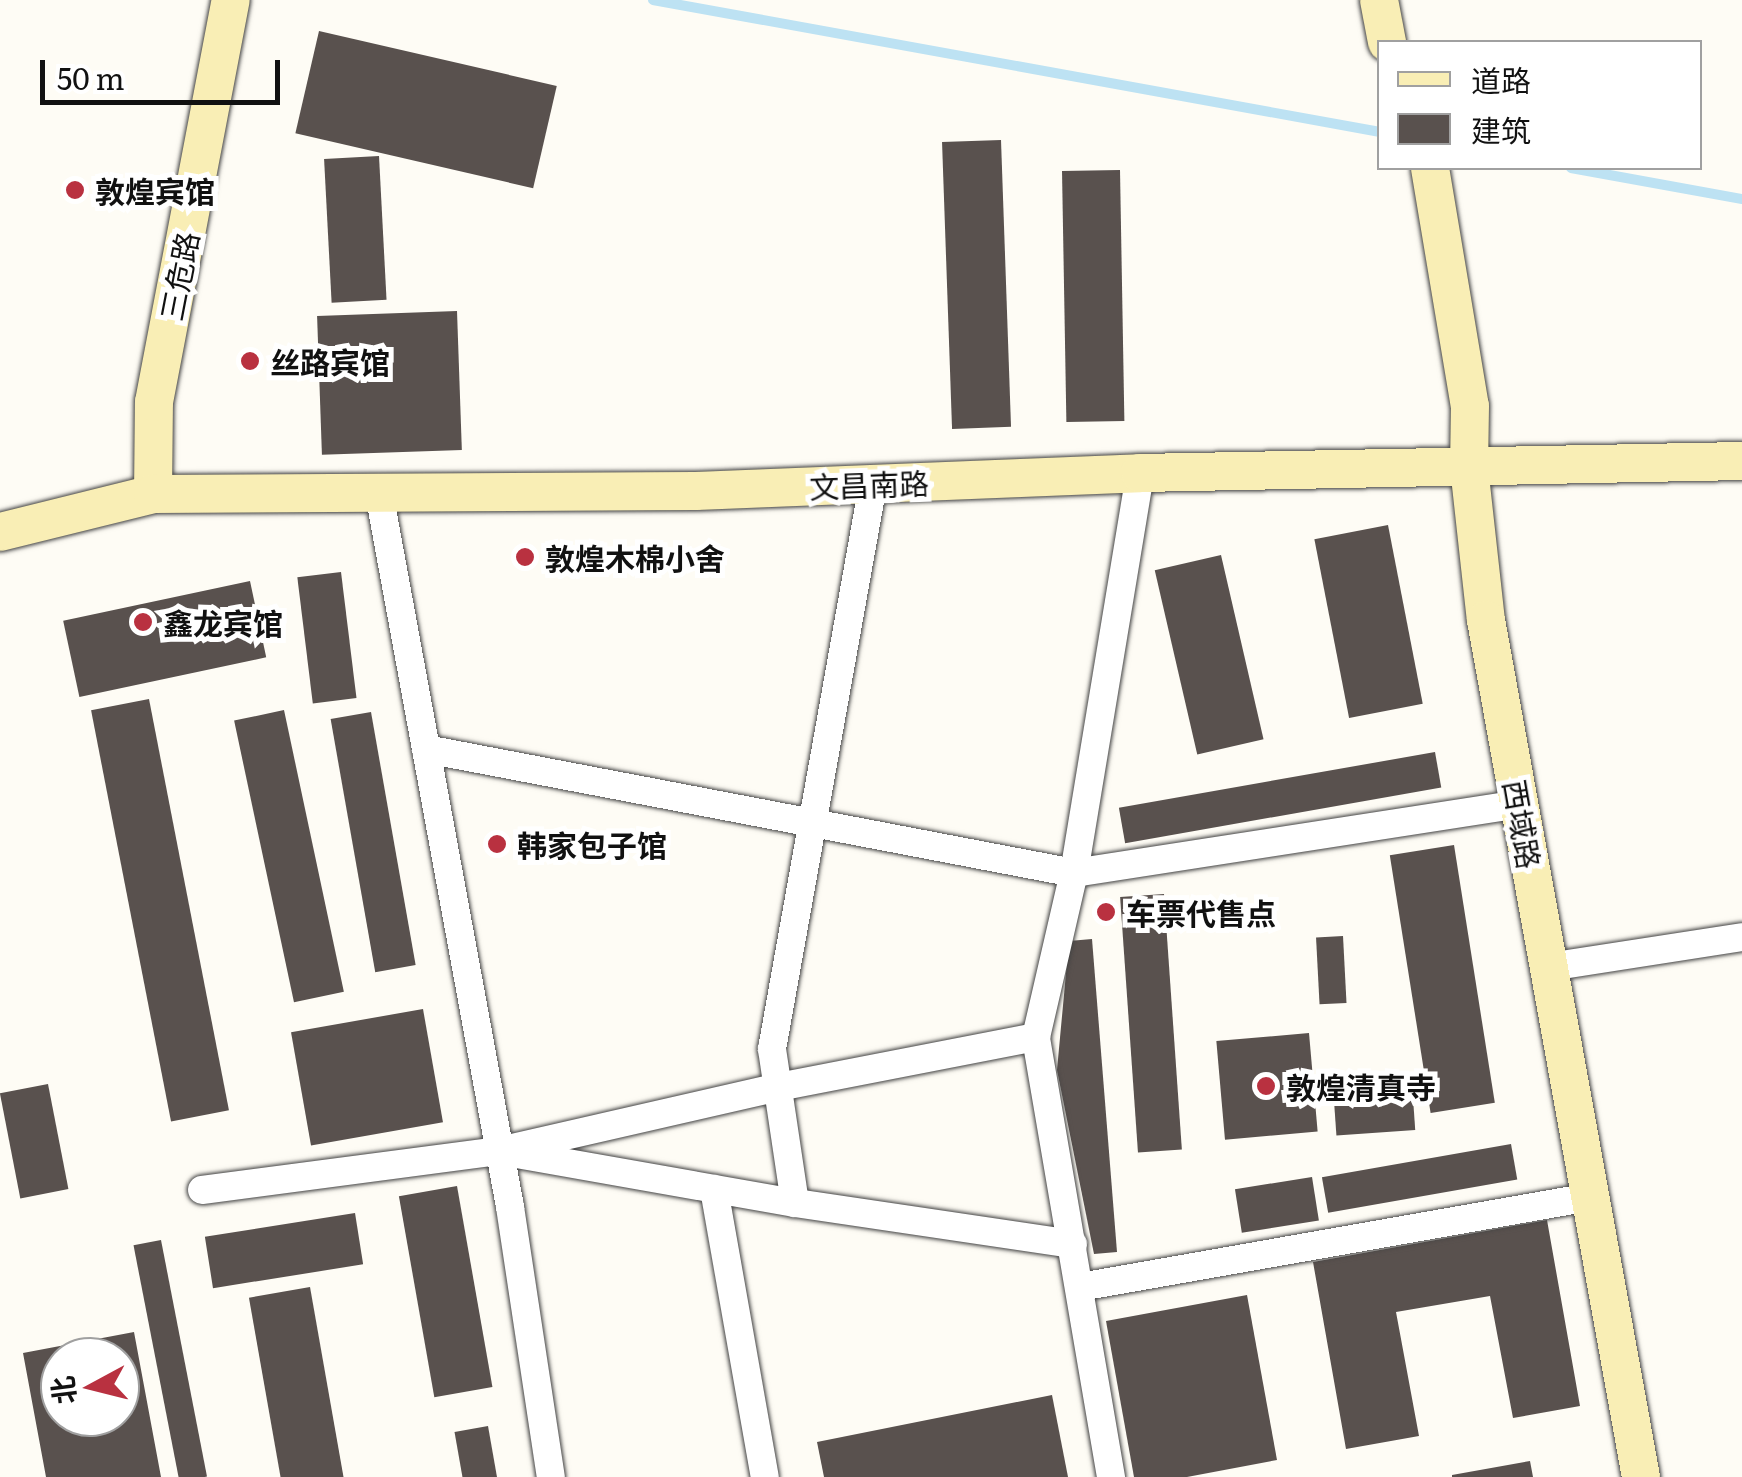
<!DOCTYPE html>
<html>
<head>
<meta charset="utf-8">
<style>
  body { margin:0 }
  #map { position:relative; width:1742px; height:1477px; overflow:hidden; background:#fefcf5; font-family:Literata,"Noto Sans SC",serif }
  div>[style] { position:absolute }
  .stream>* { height:10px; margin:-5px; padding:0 5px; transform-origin:5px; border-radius:5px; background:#bde2f3 }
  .building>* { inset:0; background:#59514e; transform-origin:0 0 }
  .roads { filter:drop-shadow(0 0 2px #444) drop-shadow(0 0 2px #444) }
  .street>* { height:28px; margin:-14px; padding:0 14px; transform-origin:14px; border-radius:14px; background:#fff }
  .secondary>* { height:38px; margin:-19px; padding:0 19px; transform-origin:19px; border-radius:19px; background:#f9eeb5 }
  .dots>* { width:28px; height:28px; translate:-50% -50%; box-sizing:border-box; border:5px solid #fff; border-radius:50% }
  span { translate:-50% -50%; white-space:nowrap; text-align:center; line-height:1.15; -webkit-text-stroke:10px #fff; paint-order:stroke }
  .poi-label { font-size:30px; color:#111; font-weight:700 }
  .left { translate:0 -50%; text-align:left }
  .street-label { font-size:30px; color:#111 }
  .legend { position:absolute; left:1377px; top:40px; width:325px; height:130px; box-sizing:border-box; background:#fff; border:2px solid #a0a0a0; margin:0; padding:12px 18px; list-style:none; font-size:30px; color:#111 }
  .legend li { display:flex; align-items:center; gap:20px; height:50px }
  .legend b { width:50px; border:2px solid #a0a0a0 }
  .north { position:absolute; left:40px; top:1337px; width:100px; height:100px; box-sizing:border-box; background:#fff; border:2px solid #a0a0a0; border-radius:50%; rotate:263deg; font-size:28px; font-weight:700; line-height:40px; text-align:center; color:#111 }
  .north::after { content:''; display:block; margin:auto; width:35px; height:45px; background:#b93140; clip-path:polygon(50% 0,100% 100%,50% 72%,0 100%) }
  .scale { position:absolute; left:40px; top:60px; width:240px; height:45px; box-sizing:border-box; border:5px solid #111; border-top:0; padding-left:12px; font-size:30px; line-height:35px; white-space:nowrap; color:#111; -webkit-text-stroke:8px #fff; paint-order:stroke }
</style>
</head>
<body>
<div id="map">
  <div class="stream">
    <div style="left:653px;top:0;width:739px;rotate:10.29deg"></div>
    <div style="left:1571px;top:168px;width:174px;rotate:10.3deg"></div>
  </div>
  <div class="building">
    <div style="left:319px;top:31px;width:244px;height:105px;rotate:13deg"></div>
    <div style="left:1001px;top:140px;width:287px;height:59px;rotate:88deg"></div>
    <div style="left:379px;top:156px;width:144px;height:55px;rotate:87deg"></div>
    <div style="left:1120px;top:170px;width:251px;height:58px;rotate:89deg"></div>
    <div style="left:457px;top:311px;width:139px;height:140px;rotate:88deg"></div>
    <div style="left:1388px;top:525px;width:182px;height:75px;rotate:79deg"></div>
    <div style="left:1221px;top:555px;width:189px;height:68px;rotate:77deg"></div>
    <div style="left:341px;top:572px;width:127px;height:44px;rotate:83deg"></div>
    <div style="left:250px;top:581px;width:78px;height:191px;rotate:78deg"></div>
    <div style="left:149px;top:699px;width:419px;height:59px;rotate:79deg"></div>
    <div style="left:284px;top:710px;width:288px;height:51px;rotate:78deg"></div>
    <div style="left:371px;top:712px;width:257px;height:41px;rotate:80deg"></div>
    <div style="left:1435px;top:752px;width:36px;height:321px;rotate:80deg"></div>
    <div style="left:1454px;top:845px;width:261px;height:65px;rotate:81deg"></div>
    <div style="left:1164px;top:894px;width:256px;height:44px;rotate:86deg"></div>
    <div style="left:1343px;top:936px;width:67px;height:27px;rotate:87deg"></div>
    <div style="clip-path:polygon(1092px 939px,1117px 1252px,1094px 1254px,1057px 1070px,1069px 941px)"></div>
    <div style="left:423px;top:1009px;width:115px;height:134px;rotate:80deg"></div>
    <div style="left:1309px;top:1033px;width:99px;height:93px;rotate:85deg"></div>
    <div style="left:48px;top:1084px;width:107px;height:49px;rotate:79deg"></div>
    <div style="left:1413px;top:1098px;width:32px;height:79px;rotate:86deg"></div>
    <div style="left:1511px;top:1144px;width:36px;height:192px;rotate:80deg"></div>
    <div style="left:1312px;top:1177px;width:44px;height:78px;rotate:81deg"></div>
    <div style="left:457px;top:1186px;width:204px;height:59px;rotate:80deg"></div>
    <div style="left:355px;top:1213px;width:52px;height:152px;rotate:81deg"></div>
    <div style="clip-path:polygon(1547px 1220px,1580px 1406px,1513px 1418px,1490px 1296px,1396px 1312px,1419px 1436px,1346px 1449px,1313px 1262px)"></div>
    <div style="left:161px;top:1240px;width:241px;height:28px;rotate:79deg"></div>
    <div style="left:310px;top:1287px;width:193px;height:62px;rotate:80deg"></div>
    <div style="clip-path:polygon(1247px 1295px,1277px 1460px,1187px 1477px,1134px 1477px,1106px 1321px)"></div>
    <div style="clip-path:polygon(evenodd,134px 1332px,161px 1477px,46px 1477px,23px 1353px,134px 1332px,60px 1357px,120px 1357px,120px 1417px,60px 1417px,60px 1357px)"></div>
    <div style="clip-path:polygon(1052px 1395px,1068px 1477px,824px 1477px,817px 1442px)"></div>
    <div style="left:488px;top:1426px;width:52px;height:34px;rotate:80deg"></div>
    <div style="clip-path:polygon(1530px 1461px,1533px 1477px,1452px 1477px,1452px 1475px)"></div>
  </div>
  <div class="roads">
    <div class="street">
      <div style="left:379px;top:493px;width:726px;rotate:79.6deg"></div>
      <div style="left:510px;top:1207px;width:273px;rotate:81.4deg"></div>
      <div style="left:426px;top:749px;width:660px;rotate:10.83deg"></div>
      <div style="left:1074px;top:873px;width:451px;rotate:-8.8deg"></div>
      <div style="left:1549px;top:967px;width:195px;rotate:-8.8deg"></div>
      <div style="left:511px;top:1153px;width:288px;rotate:10deg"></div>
      <div style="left:795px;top:1203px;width:281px;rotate:8.4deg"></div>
      <div style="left:714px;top:1189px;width:292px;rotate:80deg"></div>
      <div style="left:202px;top:1190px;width:300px;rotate:-7.5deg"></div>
      <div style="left:499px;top:1151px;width:286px;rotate:-12.9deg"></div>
      <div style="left:778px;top:1087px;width:263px;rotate:-11deg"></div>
      <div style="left:795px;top:1203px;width:156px;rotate:-98.5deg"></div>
      <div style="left:772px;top:1049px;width:574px;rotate:-79.86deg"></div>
      <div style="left:1080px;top:1287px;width:518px;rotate:-10.01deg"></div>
      <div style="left:1111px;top:1477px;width:446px;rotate:-99.7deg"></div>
      <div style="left:1036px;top:1037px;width:168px;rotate:-77deg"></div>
      <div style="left:1074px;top:873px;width:405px;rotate:-80.6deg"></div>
    </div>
    <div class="secondary">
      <div style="left:1379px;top:0;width:43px;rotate:79.2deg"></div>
      <div style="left:1430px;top:168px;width:241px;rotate:80.5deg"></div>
      <div style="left:1470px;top:406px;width:61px;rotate:90.9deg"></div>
      <div style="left:1469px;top:467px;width:154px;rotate:83.7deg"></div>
      <div style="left:1486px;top:620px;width:871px;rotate:79.75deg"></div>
      <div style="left:153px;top:494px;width:92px;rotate:-89.4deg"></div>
      <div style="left:154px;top:402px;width:409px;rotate:-79.2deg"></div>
      <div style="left:0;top:532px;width:158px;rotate:-13.9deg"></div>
      <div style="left:153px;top:494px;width:543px;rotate:-0.32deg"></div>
      <div style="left:696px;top:491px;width:444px;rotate:-2.3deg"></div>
      <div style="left:1140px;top:473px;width:602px;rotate:-1.14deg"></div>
    </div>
  </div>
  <div class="dots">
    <div style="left:75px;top:190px;background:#b93140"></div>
    <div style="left:250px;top:361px;background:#b93140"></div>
    <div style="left:525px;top:557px;background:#b93140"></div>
    <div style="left:143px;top:622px;background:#b93140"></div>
    <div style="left:497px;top:844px;background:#b93140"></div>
    <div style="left:1106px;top:912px;background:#b93140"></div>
    <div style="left:1266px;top:1086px;background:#b93140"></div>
  </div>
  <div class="poi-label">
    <span class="left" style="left:95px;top:190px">敦煌宾馆</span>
    <span class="left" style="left:270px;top:361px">丝路宾馆</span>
    <span class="left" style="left:545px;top:557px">敦煌木棉小舍</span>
    <span class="left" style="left:163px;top:622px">鑫龙宾馆</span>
    <span class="left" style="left:517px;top:844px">韩家包子馆</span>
    <span class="left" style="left:1126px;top:912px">车票代售点</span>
    <span class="left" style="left:1286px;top:1086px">敦煌清真寺</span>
  </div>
  <div class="street-label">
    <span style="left:178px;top:276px;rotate:-79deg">三危路</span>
    <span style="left:869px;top:484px;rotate:-2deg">文昌南路</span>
    <span style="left:1523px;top:824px;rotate:80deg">西域路</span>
  </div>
  <ul class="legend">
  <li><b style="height:12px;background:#f9eeb5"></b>道路</li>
  <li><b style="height:28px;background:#59514e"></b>建筑</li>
  </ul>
  <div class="north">北</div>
  <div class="scale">50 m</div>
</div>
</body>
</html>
